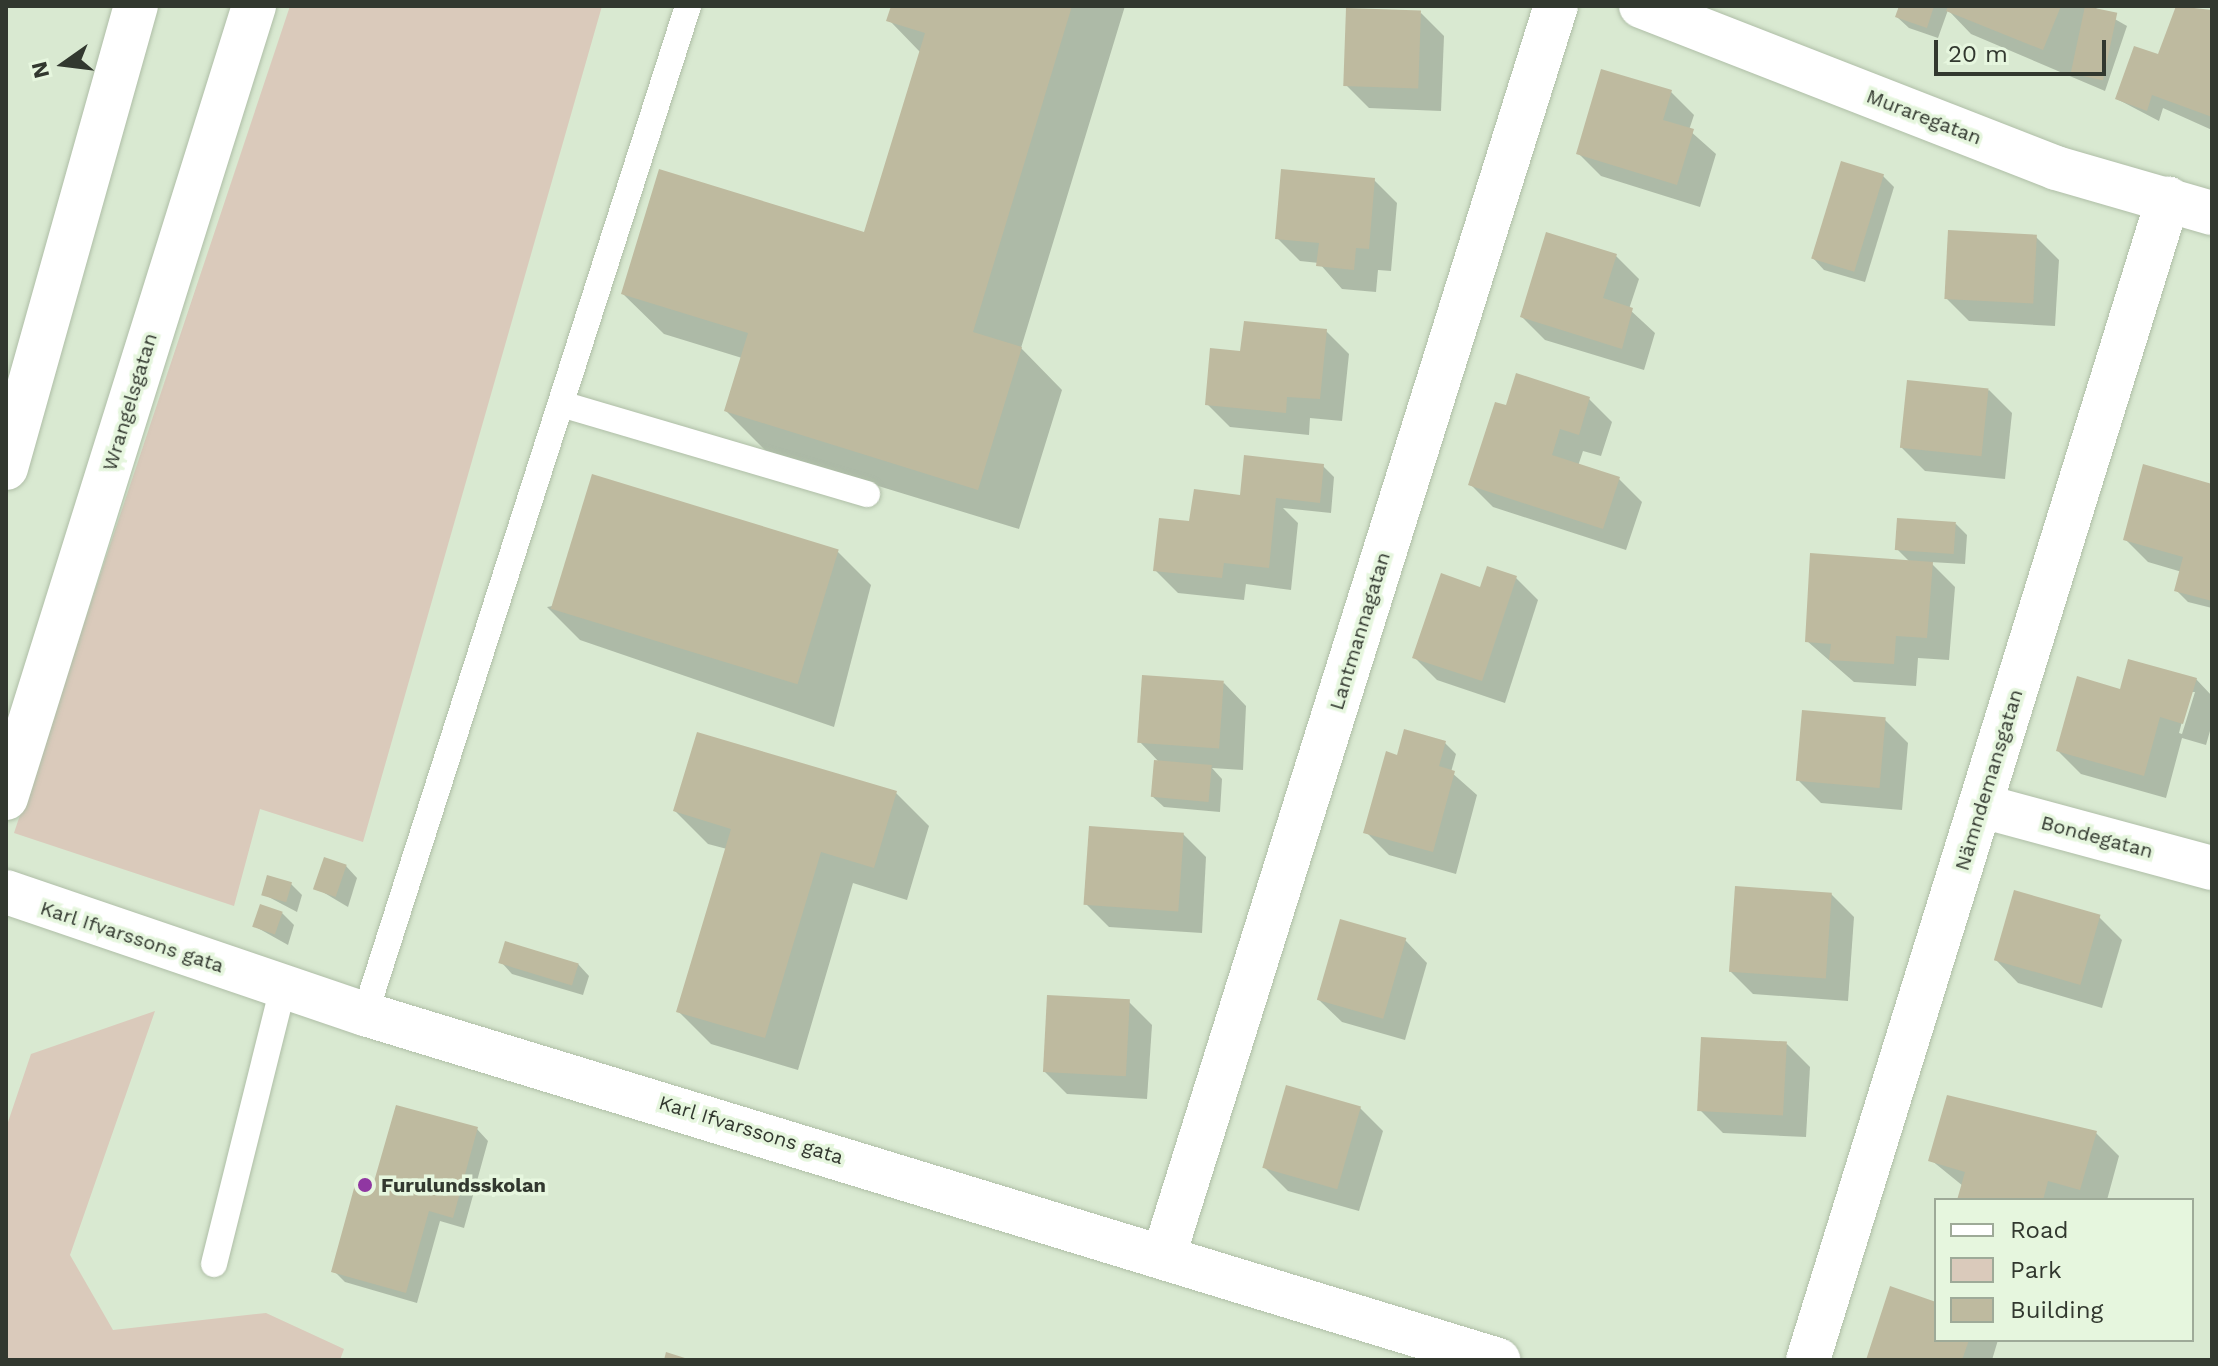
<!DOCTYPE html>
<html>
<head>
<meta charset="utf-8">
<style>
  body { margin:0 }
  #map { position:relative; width:2218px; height:1366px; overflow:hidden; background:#d9e9d1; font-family:"Work Sans",sans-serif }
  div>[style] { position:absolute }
  .green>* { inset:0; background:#dacabb }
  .shadow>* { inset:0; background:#0003 }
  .building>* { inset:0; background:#beba9f; transform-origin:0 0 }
  .roads { filter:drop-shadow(0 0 2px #afbea7) drop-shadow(0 0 2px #afbea7) }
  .service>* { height:26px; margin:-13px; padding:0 13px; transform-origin:13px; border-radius:13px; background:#fff }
  .minor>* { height:44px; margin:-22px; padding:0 22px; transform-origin:22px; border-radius:22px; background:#fff }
  .secondary>* { height:44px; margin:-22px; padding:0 22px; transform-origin:22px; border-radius:22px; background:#fff }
  .dots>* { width:22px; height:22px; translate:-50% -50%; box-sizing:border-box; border:4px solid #e6f6de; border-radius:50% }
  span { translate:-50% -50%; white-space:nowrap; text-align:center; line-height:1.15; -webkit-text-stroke:7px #e6f6de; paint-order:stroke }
  .street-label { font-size:20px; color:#32382f }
  .poi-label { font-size:20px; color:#32382f; font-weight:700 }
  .left { translate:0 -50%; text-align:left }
  .frame { position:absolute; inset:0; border:8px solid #32382f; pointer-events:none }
  .legend { position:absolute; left:1934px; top:1198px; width:260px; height:144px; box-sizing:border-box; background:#e6f6de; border:2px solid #9eaa98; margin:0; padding:10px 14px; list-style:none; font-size:24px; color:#32382f }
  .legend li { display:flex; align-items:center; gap:16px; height:40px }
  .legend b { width:40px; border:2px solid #9eaa98 }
  .north { position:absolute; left:24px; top:24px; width:80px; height:80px; -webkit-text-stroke:6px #e6f6de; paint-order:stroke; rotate:256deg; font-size:22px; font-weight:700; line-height:32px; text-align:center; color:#32382f }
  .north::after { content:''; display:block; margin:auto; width:28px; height:36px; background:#32382f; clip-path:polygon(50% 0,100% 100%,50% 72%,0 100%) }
  .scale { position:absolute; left:1934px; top:40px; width:172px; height:36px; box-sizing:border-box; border:4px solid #32382f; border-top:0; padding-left:10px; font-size:24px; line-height:28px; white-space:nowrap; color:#32382f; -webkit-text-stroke:6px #e6f6de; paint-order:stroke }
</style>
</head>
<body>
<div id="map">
  <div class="green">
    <div style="clip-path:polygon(290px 6px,602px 6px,363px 842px,260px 809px,234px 906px,14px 833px)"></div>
    <div style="clip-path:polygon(155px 1011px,70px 1255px,113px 1330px,266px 1313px,344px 1349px,340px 1360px,6px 1360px,6px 1128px,31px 1054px)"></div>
  </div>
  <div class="shadow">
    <div style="clip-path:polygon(893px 6px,1125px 6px,1021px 348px,1062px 390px,1019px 529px,767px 452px,726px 411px,742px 358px,664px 334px,623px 294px,866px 234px,921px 53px,889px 20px)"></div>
    <div style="clip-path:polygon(1901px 6px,2092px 6px,2127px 26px,2105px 91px,1971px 34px,1948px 10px,1938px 38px,1909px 28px,1897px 17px)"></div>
    <div style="clip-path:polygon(2178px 6px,2212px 13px,2212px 130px,2163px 108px,2159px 121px,2117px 99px,2159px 58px)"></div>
    <div style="clip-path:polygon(1421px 13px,1444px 36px,1441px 111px,1369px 108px,1346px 85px)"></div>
    <div style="clip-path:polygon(1671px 92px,1694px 115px,1689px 130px,1716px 154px,1700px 207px,1601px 176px,1578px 153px)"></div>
    <div style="clip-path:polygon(1883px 176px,1894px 187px,1865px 282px,1824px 270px,1813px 258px)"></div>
    <div style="clip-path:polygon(1374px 180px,1397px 203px,1391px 271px,1378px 270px,1376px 292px,1342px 289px,1319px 263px,1300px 261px,1277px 238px)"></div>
    <div style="clip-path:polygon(2036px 237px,2059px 260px,2055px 326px,1969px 321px,1946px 298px)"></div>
    <div style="clip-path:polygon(1616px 256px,1639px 279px,1629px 309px,1655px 333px,1644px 370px,1545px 340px,1522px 317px)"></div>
    <div style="clip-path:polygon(1326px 331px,1349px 354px,1342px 421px,1310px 418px,1309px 435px,1230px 427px,1207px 404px)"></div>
    <div style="clip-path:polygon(1989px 390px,2012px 413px,2005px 479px,1925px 471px,1902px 448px)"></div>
    <div style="clip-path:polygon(1589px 399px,1612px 422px,1601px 456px,1583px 451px,1578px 466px,1619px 479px,1642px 502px,1626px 550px,1493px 507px,1470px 484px,1507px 407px)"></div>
    <div style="clip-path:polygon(1323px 466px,1334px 477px,1331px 513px,1283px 508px,1298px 523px,1291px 590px,1246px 584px,1244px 600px,1178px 593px,1155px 570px,1242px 497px)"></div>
    <div style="clip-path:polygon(2212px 486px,2212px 608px,2188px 602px,2176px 590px,2182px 572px,2148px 562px,2125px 539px)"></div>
    <div style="clip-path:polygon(1956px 524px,1967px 535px,1965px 564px,1930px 562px,1955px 587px,1949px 660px,1918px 658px,1916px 686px,1854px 682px,1807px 641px,1910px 562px,1897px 549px)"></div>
    <div style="clip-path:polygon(838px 552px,871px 585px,834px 727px,580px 640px,547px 607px)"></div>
    <div style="clip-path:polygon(1516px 578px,1538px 600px,1505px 703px,1437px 680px,1414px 657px,1481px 589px)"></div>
    <div style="clip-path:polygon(evenodd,2196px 679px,2212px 696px,2212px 724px,2206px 745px,2182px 738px,2166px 798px,2081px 774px,2058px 751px,2121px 691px,2196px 679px,2190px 692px,2195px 692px,2182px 734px,2179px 733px,2190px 692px)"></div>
    <div style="clip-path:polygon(1224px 683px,1246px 706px,1243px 770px,1212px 768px,1222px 779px,1220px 812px,1164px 807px,1152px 796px,1160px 763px,1140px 742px)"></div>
    <div style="clip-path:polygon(1885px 720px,1908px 743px,1902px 810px,1821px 803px,1798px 780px)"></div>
    <div style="clip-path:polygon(1445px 743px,1456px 754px,1451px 772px,1477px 795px,1456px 874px,1389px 855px,1366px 832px,1398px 757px)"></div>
    <div style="clip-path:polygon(896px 793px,929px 826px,907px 900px,853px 883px,798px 1070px,711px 1044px,678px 1011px,727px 849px,708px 844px,675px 811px)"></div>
    <div style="clip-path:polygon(1183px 834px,1206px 857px,1202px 933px,1109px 927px,1086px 904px)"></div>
    <div style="clip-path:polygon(346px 866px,357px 878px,348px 907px,316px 888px)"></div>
    <div style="clip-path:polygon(291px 884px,302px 895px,297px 912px,263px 894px)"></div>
    <div style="clip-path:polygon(1831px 894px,1854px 917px,1848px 1001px,1753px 994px,1730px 971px)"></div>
    <div style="clip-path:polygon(282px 913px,294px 925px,288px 945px,256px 927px)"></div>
    <div style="clip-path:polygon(2099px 917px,2122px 940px,2102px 1008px,2018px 983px,1996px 960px)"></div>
    <div style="clip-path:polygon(1405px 940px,1427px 963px,1405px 1040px,1342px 1022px,1319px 1000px)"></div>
    <div style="clip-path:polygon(501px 962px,578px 964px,589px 976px,583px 995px,512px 974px)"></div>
    <div style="clip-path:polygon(1129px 1002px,1152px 1025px,1147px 1099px,1067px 1094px,1044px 1071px)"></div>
    <div style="clip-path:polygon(1787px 1044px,1810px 1067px,1806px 1137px,1723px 1133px,1700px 1110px)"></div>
    <div style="clip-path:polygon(1360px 1108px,1383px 1131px,1359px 1211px,1288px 1191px,1265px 1168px)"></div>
    <div style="clip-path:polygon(477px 1129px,488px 1141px,464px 1228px,440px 1221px,417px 1303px,345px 1282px,334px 1271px,375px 1188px)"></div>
    <div style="clip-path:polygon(2096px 1133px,2119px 1156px,2107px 1200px,1959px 1200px,1963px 1186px,1931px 1160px)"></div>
    <div style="clip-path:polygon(1936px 1304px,1936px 1340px,1998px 1340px,1992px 1360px,1868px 1360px)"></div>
  </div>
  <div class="building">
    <div style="clip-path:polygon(891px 6px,1072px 6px,973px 332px,1022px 347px,978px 490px,724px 411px,748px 333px,621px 294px,659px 169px,864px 232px,925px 33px,886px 21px)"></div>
    <div style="clip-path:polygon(1899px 6px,1934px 6px,1927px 28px,1895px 17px)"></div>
    <div style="clip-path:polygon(1948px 6px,2061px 6px,2043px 50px,1946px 11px)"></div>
    <div style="left:2085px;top:6px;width:33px;height:69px;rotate:12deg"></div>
    <div style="clip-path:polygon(2176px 6px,2212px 10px,2212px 117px,2152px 95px,2147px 111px,2115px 99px,2134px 46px,2158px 54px)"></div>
    <div style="left:1346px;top:8px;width:75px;height:78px;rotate:2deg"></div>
    <div style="clip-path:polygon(1601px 69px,1672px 90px,1663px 120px,1694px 129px,1677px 185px,1576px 154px)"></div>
    <div style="left:1841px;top:161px;width:45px;height:102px;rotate:17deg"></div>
    <div style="clip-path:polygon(1281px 169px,1375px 178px,1369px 249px,1356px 248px,1354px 270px,1316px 266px,1319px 243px,1275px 239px)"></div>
    <div style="left:1948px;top:230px;width:89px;height:69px;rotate:3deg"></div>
    <div style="clip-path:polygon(1546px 232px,1617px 254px,1603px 298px,1633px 308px,1622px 349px,1520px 317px)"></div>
    <div style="clip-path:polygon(1244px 321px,1327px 329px,1320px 399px,1287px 397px,1286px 413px,1205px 405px,1210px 348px,1240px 351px)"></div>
    <div style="clip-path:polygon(1516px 373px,1590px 397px,1579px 435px,1560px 429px,1552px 455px,1620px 477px,1603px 529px,1468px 485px,1495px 402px,1506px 405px)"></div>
    <div style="left:1907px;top:380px;width:82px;height:68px;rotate:6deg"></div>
    <div style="clip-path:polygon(1244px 455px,1324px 464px,1320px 503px,1276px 498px,1269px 568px,1224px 563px,1222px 578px,1153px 571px,1159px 518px,1189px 521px,1194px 489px,1240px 495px)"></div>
    <div style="clip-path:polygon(2143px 464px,2212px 484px,2212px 601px,2174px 591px,2183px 557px,2123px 540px)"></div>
    <div style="left:592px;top:474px;width:258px;height:141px;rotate:17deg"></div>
    <div style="left:1897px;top:518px;width:59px;height:32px;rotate:4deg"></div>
    <div style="clip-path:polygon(1810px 553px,1933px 562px,1927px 638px,1896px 636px,1894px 664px,1829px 660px,1831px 644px,1805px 642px)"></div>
    <div style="clip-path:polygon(1487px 566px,1517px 576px,1482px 681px,1412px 658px,1441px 573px,1480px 587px)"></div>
    <div style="clip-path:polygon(2128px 659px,2197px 678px,2183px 724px,2160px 717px,2144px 776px,2056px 751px,2077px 676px,2120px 689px)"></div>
    <div style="left:1142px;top:675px;width:82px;height:68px;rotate:4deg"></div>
    <div style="left:1802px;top:710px;width:84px;height:71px;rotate:5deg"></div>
    <div style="clip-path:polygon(1404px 729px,1446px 741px,1439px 766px,1455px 771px,1433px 852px,1363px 833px,1386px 751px,1397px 755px)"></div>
    <div style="clip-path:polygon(697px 732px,897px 791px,874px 868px,821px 852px,765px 1038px,676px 1012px,731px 829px,673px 811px)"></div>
    <div style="left:1154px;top:760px;width:58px;height:37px;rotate:5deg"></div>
    <div style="left:1089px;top:826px;width:95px;height:79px;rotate:4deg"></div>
    <div style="left:324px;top:857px;width:24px;height:34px;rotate:19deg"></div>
    <div style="left:267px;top:875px;width:26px;height:21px;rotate:16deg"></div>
    <div style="left:1735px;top:886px;width:97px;height:86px;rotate:4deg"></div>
    <div style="left:2014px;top:890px;width:90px;height:73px;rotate:16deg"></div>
    <div style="left:260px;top:904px;width:24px;height:24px;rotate:19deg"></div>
    <div style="left:1340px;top:919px;width:69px;height:84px;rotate:16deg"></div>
    <div style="left:505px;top:941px;width:77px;height:23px;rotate:17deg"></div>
    <div style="left:1047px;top:995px;width:83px;height:77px;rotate:3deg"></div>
    <div style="left:1701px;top:1037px;width:86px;height:74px;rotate:3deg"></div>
    <div style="left:1286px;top:1085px;width:78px;height:86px;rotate:16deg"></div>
    <div style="clip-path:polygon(1947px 1095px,2097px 1131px,2080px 1190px,2048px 1181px,2043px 1200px,1957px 1200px,1965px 1172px,1928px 1161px)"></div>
    <div style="clip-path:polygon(396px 1105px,478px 1127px,453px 1218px,429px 1211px,406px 1293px,331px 1272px,356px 1181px,373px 1185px)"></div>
    <div style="clip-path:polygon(1890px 1286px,1936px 1302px,1936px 1340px,1969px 1340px,1962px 1360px,1866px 1360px)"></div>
    <div style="clip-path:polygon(666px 1352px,688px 1359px,688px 1360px,664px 1360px)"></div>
  </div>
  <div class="roads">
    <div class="service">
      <div style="left:561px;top:404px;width:319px;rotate:16.4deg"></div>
      <div style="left:365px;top:1014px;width:1058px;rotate:-72.23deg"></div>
      <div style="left:214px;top:1264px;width:285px;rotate:-76deg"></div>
    </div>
    <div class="minor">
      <div style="left:1641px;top:6px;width:445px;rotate:21.3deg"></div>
      <div style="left:2056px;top:168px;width:162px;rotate:16.1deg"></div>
      <div style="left:1982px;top:806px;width:238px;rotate:15.1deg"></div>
      <div style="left:6px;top:892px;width:379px;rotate:18.8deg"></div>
      <div style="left:365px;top:1014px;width:1185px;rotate:16.98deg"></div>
      <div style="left:1164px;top:1255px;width:1309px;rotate:-72.58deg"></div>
      <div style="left:1808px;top:1360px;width:1216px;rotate:-72.77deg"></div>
    </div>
    <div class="secondary">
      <div style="left:6px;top:468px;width:480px;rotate:-74.3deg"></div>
      <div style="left:6px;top:798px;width:830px;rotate:-72.61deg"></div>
    </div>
  </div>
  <div class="dots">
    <div style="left:365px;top:1185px;background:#9037a2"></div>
  </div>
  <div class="street-label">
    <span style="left:1924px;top:117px;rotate:21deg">Muraregatan</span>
    <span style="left:130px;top:402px;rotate:-73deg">Wrangelsgatan</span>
    <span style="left:1360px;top:631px;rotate:-73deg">Lantmannagatan</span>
    <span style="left:1989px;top:780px;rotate:-73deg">Nämndemansgatan</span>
    <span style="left:2097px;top:837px;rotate:15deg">Bondegatan</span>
    <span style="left:132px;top:937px;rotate:18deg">Karl Ifvarssons gata</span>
    <span style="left:751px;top:1130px;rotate:17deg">Karl Ifvarssons gata</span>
  </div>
  <div class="poi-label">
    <span class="left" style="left:381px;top:1185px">Furulundsskolan</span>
  </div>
  <div class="frame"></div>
  <ul class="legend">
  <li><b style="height:10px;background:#fff"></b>Road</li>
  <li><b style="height:22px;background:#dacabb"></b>Park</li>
  <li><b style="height:22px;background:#beba9f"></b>Building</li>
  </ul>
  <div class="north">N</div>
  <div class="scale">20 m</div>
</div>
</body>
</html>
